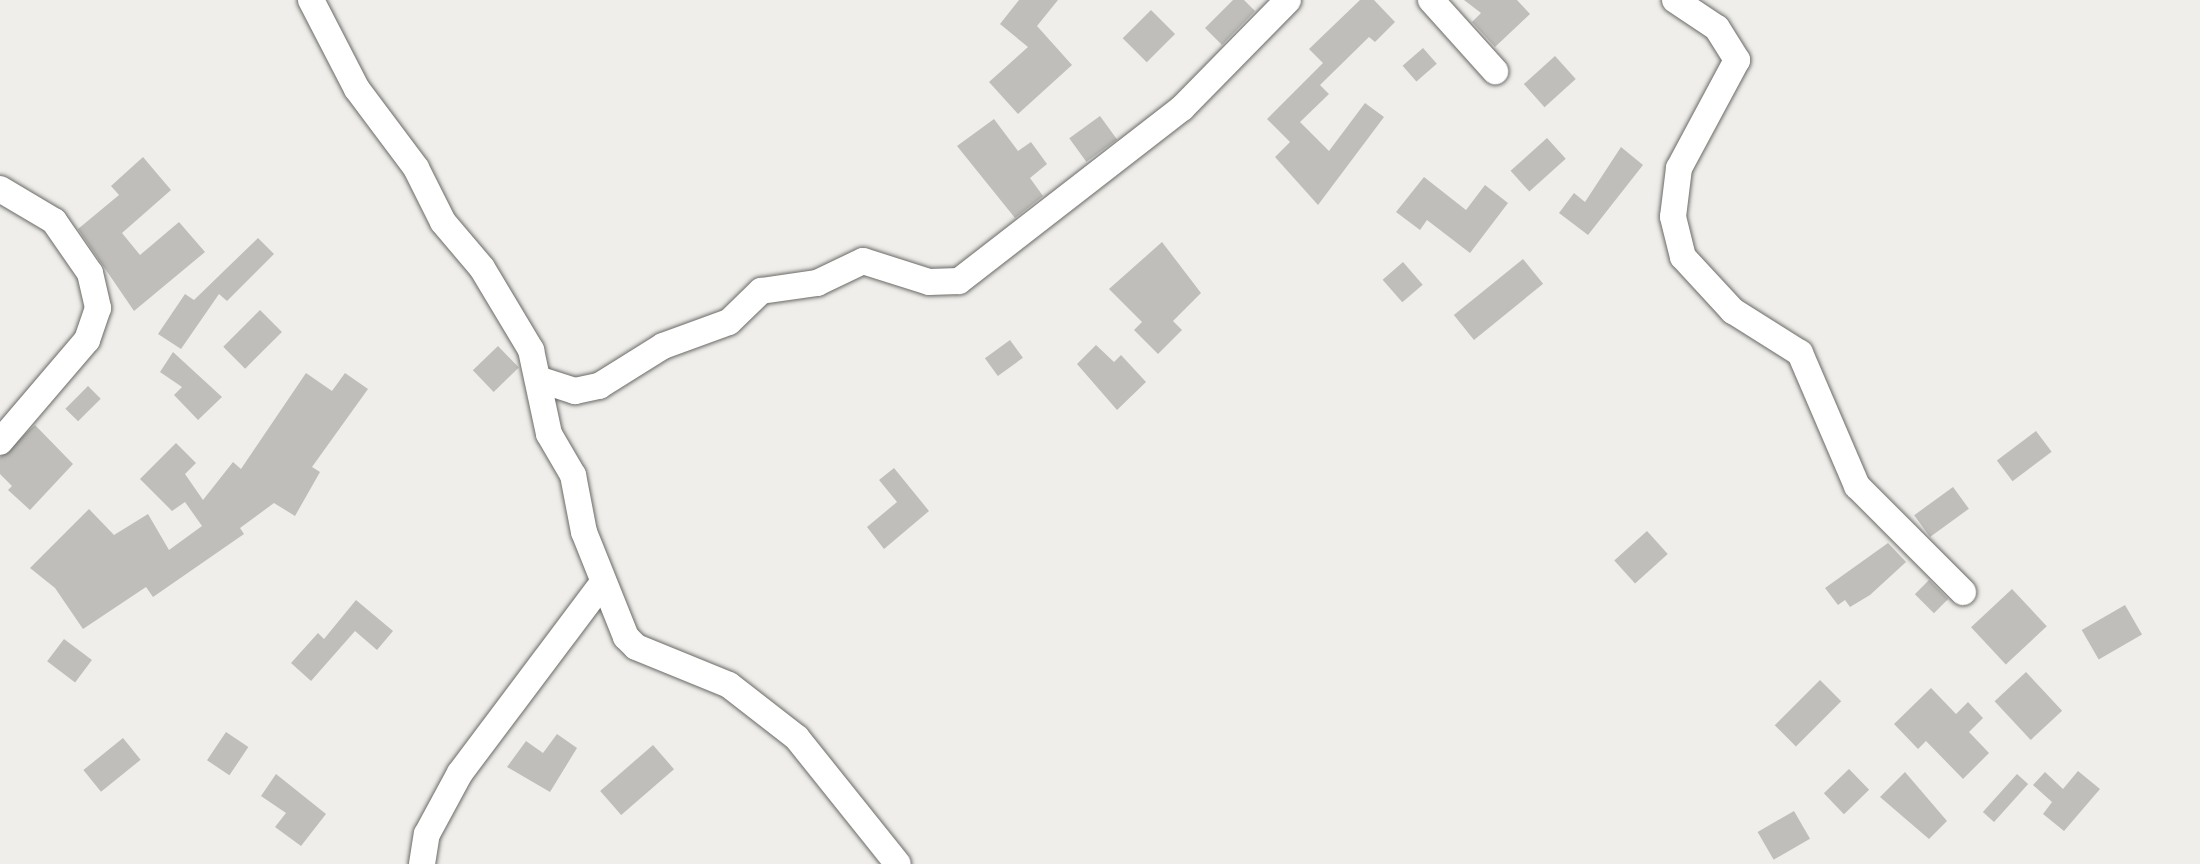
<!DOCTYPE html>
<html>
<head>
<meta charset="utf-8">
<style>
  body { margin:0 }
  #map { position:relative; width:2200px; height:864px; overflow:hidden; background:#efeeeb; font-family:Karla,sans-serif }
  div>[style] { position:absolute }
  .building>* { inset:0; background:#c0bebb; transform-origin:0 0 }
  .roads { filter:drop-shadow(0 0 2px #6a6966) drop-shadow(0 0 2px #6a6966) }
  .minor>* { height:26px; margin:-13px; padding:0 13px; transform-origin:13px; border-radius:13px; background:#fff }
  span { translate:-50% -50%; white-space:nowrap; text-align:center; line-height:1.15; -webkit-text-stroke:7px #fdfbf8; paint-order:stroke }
</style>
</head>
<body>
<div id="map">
  <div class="building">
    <div style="clip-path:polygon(1019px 0,1058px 0,1037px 26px,1072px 65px,1018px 114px,989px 82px,1028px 47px,1000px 24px)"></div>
    <div style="clip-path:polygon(1233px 0,1244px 0,1255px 11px,1222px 45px,1205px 28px)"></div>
    <div style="clip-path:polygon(1360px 0,1374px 0,1395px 22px,1375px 42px,1369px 37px,1320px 85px,1329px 94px,1300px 122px,1329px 151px,1365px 103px,1384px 117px,1318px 205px,1275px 157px,1290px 142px,1267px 119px,1323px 63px,1309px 49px)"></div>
    <div style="clip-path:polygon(1464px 0,1517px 0,1530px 14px,1495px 47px,1472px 22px,1481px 13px)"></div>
    <div style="left:1151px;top:10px;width:34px;height:40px;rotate:45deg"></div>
    <div style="left:1423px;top:48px;width:21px;height:27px;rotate:49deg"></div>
    <div style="left:1555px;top:56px;width:31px;height:42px;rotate:48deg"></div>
    <div style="left:1100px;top:116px;width:29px;height:38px;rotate:54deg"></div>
    <div style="clip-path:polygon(994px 119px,1018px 151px,1031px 142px,1047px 164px,1030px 178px,1043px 196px,1015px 218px,957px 146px)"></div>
    <div style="left:1547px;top:138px;width:28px;height:49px;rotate:48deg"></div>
    <div style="clip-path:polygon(1621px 147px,1643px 165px,1588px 235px,1559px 213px,1574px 193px,1585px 202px)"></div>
    <div style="clip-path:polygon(143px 157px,171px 190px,122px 233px,140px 255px,179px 222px,205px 252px,134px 311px,78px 229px,119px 195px,111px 186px)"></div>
    <div style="clip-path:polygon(1424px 177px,1466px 210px,1485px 185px,1508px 203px,1470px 253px,1427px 220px,1420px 230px,1396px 212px)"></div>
    <div style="clip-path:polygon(258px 238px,274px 254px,227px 301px,219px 294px,181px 349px,158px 334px,185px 294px,194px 300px)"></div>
    <div style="clip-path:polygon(1162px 242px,1201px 293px,1173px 321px,1182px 330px,1158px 354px,1134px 330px,1142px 322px,1109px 289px)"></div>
    <div style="left:1523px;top:259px;width:32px;height:89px;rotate:51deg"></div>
    <div style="left:1403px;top:262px;width:30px;height:27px;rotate:49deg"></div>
    <div style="left:260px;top:310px;width:31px;height:52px;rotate:45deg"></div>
    <div style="left:1010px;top:340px;width:22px;height:31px;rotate:54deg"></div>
    <div style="clip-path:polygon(1096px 345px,1114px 362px,1121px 355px,1146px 382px,1117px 410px,1077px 364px)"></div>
    <div style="left:498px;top:346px;width:30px;height:35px;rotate:46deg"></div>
    <div style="clip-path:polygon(173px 352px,222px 397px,198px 420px,174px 395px,182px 387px,160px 372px)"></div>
    <div style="clip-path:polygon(306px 373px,332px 391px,345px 373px,368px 389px,312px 467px,320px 472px,295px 516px,274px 503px,240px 528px,244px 534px,153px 597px,146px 587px,83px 629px,55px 588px,30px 568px,89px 509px,114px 535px,148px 514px,169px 550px,202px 526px,185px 502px,172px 511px,140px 479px,176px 443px,196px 463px,185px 474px,203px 500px,233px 462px,241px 469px)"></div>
    <div style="left:88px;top:386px;width:18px;height:32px;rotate:45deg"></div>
    <div style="clip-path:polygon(35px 425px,73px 464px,30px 510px,8px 490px,12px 486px,0 474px,0 457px)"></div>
    <div style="left:2036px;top:431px;width:26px;height:49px;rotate:53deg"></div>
    <div style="clip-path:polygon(894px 468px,929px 511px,884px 549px,867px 527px,897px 502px,879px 480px)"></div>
    <div style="left:1953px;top:487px;width:27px;height:48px;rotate:54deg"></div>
    <div style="left:1647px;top:531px;width:31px;height:44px;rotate:48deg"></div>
    <div style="clip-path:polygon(1888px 543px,1906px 562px,1870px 595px,1850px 607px,1845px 600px,1838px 605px,1825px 588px)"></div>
    <div style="left:1929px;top:580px;width:27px;height:20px;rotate:45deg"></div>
    <div style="left:2012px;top:589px;width:51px;height:56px;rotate:47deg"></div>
    <div style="clip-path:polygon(356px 600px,393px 631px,377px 650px,355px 631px,311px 681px,291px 663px,318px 633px,324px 639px)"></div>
    <div style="left:2125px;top:605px;width:34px;height:50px;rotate:60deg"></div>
    <div style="left:64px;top:639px;width:35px;height:28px;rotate:37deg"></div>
    <div style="left:2026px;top:672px;width:53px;height:43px;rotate:47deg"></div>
    <div style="left:1820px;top:680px;width:30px;height:64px;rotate:45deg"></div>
    <div style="clip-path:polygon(1931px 688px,1956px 714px,1968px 702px,1983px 718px,1969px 732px,1989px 753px,1963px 779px,1926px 741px,1918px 749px,1894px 724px)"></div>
    <div style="left:226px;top:732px;width:27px;height:34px;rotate:34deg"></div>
    <div style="clip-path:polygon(557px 734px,577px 748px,550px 792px,507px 767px,526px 741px,543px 753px)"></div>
    <div style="left:123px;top:738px;width:28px;height:51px;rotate:51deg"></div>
    <div style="left:653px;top:745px;width:32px;height:70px;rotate:49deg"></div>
    <div style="left:1849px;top:769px;width:29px;height:35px;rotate:46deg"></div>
    <div style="clip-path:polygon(2078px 771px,2100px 789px,2064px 831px,2043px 814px,2052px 802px,2033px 785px,2045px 772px,2063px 789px)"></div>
    <div style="clip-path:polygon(1905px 772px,1947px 821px,1929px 839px,1880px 797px)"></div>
    <div style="clip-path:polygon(276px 774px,326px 814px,301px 846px,275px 827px,286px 813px,261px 796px)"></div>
    <div style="left:2017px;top:774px;width:15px;height:51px;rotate:42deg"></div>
    <div style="left:1794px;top:811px;width:32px;height:42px;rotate:60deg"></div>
  </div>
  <div class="roads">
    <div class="minor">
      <div style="left:311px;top:0;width:100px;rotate:62.7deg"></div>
      <div style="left:357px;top:89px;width:99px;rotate:53.2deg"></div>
      <div style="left:416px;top:168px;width:60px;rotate:63.4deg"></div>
      <div style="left:443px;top:222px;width:60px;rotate:49.7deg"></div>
      <div style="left:482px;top:268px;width:96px;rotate:59.1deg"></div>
      <div style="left:531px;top:350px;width:86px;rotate:77.9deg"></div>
      <div style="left:549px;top:434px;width:48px;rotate:59.7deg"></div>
      <div style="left:573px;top:475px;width:58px;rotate:79.1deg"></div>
      <div style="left:584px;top:532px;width:113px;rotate:68.2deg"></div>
      <div style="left:626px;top:637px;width:14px;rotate:45deg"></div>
      <div style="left:636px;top:647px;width:100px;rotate:22.2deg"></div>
      <div style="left:729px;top:685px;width:86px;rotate:37.9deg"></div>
      <div style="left:797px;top:738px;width:161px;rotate:51.3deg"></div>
      <div style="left:1431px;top:0;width:96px;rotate:48deg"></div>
      <div style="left:1675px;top:0;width:50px;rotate:33.7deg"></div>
      <div style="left:1717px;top:28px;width:38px;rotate:58deg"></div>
      <div style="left:1737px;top:60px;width:123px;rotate:118.2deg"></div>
      <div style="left:1679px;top:168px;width:49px;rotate:97deg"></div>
      <div style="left:1673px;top:217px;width:41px;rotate:76deg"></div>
      <div style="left:1683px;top:257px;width:74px;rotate:47.2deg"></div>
      <div style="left:1733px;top:311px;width:79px;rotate:32.1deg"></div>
      <div style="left:1800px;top:353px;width:145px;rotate:66.8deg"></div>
      <div style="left:1857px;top:486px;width:150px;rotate:45deg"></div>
      <div style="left:0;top:189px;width:63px;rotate:30.7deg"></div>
      <div style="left:54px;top:221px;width:63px;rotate:55.3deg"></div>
      <div style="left:90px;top:273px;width:36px;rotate:77deg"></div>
      <div style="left:98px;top:308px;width:34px;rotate:109deg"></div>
      <div style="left:87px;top:340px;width:134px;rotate:130.5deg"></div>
      <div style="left:541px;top:380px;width:36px;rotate:18deg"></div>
      <div style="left:575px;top:391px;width:25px;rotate:-12deg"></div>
      <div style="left:599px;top:386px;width:75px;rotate:-32deg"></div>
      <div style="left:663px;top:346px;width:70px;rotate:-20deg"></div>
      <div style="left:729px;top:322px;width:45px;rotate:-44.1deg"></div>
      <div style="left:761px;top:291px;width:57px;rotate:-8.1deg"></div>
      <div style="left:817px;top:283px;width:51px;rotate:-25.6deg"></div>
      <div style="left:863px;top:261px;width:69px;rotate:17.7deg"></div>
      <div style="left:929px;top:282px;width:30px;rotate:-2deg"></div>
      <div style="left:959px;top:281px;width:282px;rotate:-37.8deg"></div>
      <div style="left:1182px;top:108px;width:151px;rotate:-45.5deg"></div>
      <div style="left:422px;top:864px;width:30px;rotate:-81deg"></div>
      <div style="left:427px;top:834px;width:69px;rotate:-61.6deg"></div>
      <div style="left:460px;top:773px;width:236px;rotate:-53.1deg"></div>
    </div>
  </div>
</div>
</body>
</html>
